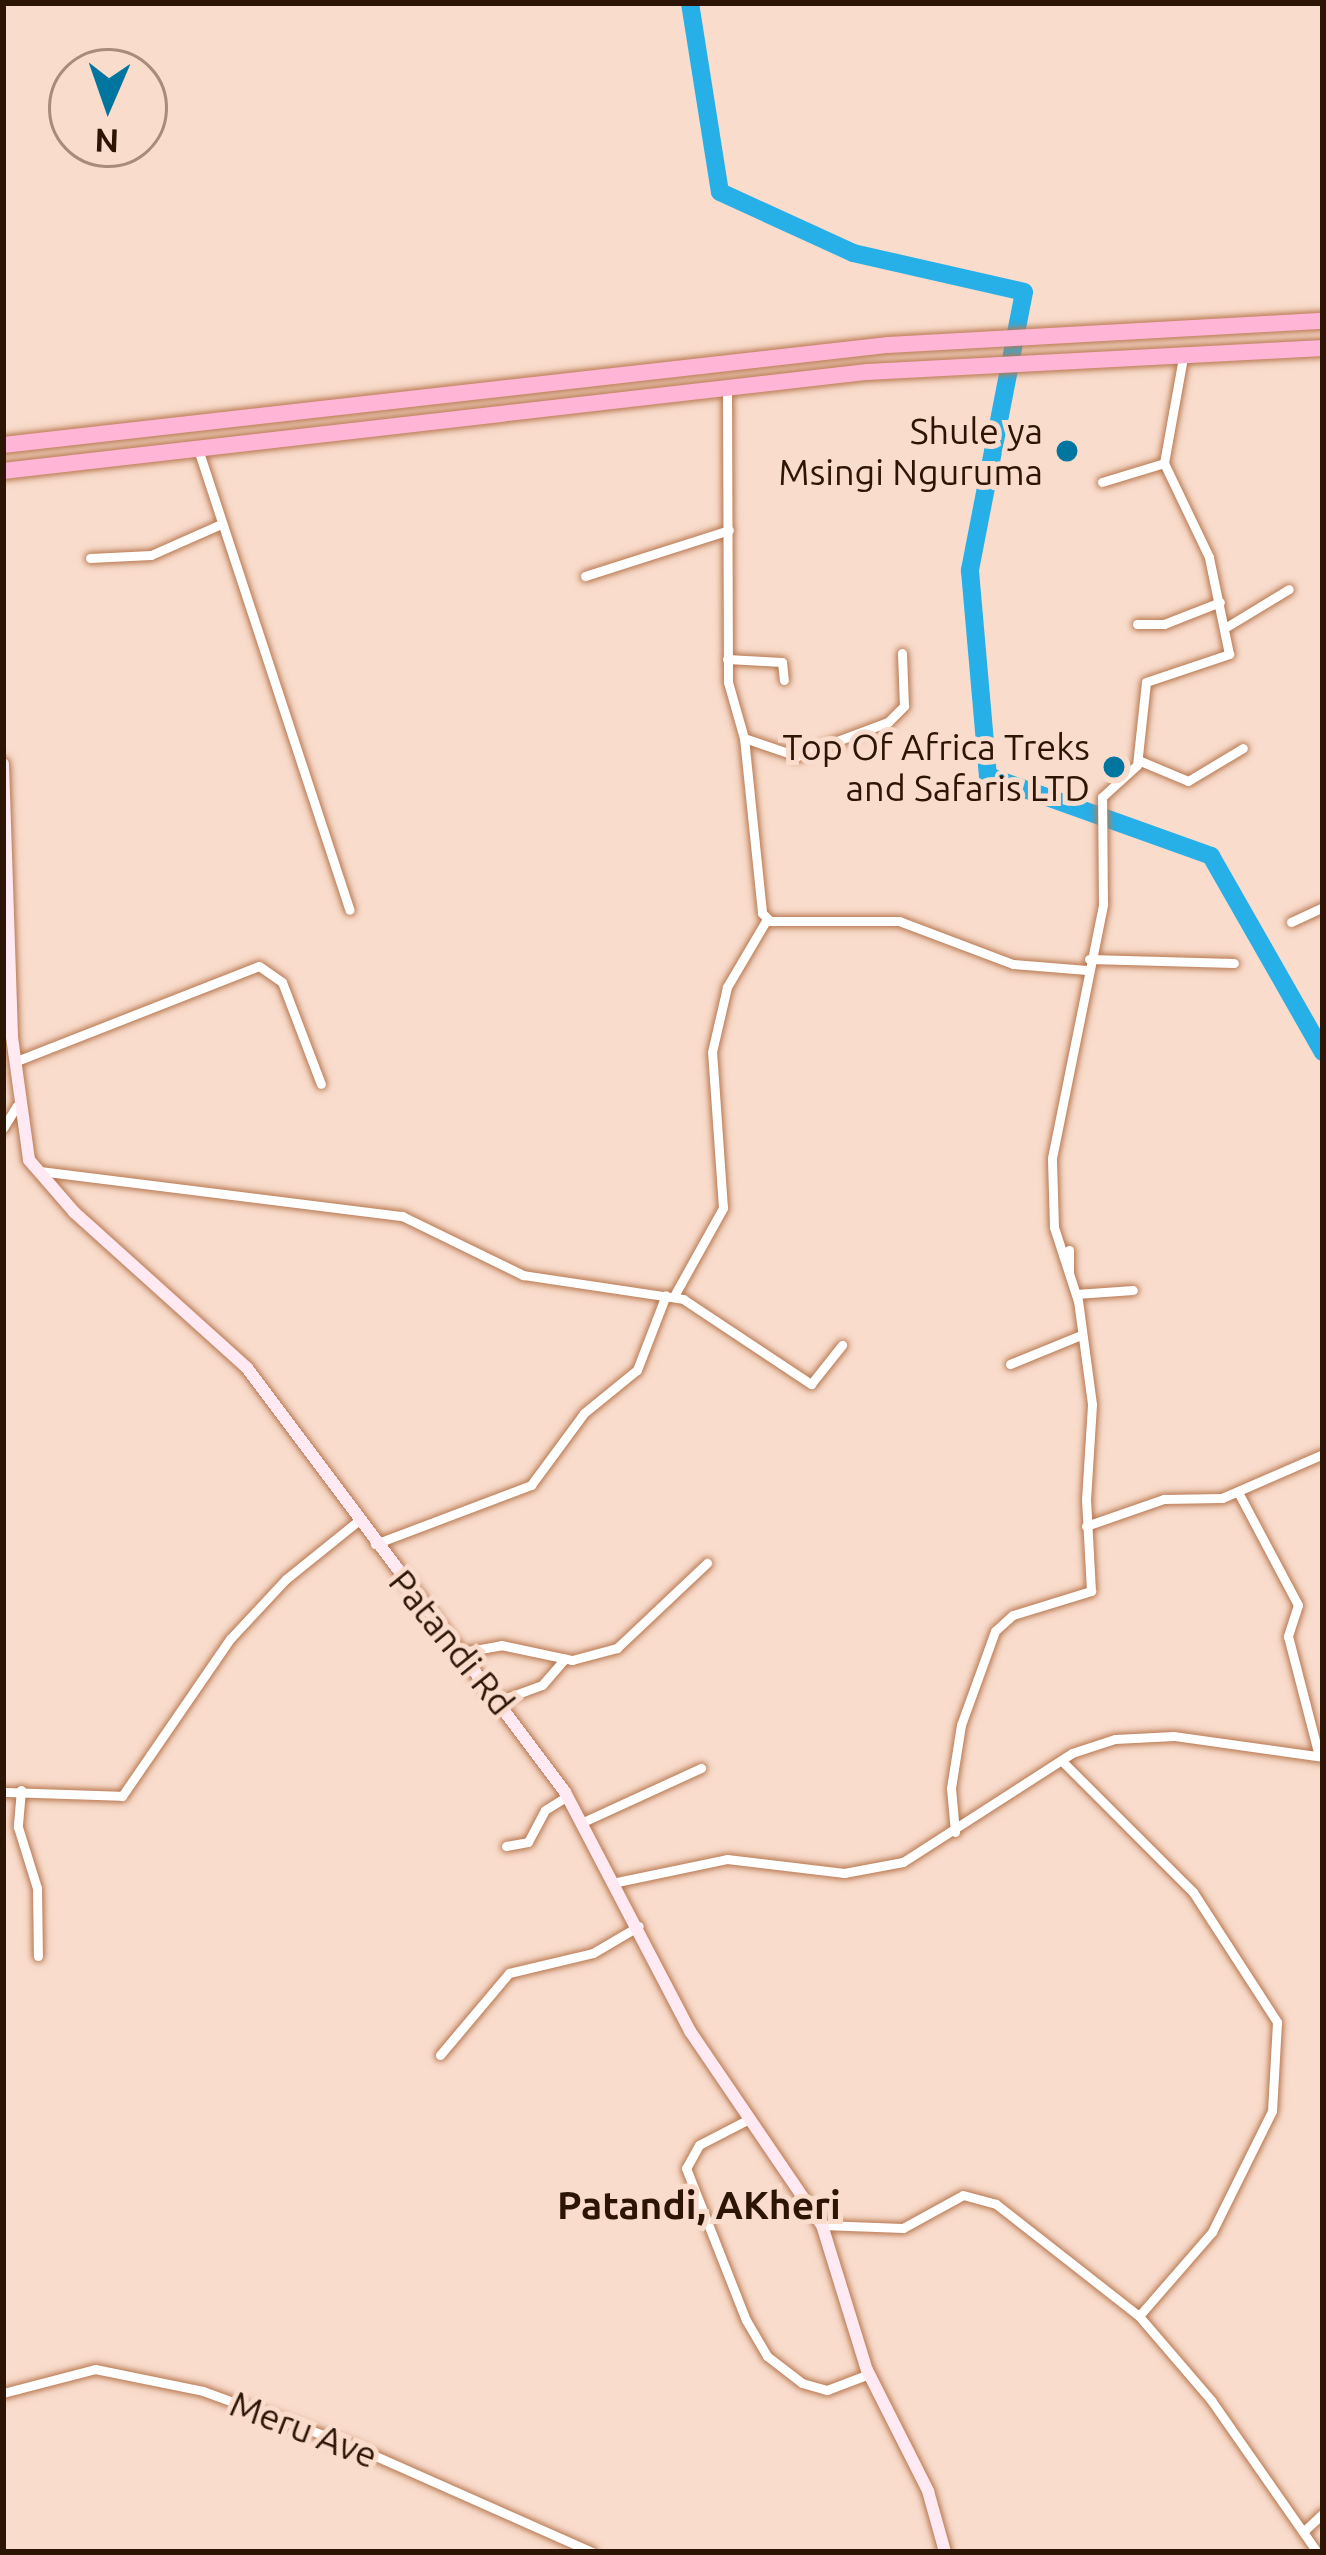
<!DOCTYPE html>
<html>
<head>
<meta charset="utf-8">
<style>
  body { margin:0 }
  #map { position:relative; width:1326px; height:2555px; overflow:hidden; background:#f9dccc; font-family:Ubuntu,sans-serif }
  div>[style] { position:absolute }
  .river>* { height:18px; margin:-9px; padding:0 9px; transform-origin:9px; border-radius:9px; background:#27afe7 }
  .roads { filter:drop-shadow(0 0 3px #b7774f) drop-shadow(0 0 3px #b7774f) }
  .street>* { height:9px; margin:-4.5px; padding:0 4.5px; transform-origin:4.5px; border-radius:4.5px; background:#fff }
  .secondary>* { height:12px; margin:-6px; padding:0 6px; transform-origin:6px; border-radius:6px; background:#ffe9f2 }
  .highway>* { height:16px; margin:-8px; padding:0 8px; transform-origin:8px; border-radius:8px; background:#ffb5d5 }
  .dots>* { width:33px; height:33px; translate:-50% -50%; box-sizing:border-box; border:6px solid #f9dccc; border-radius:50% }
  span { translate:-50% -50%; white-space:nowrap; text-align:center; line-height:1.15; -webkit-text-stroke:10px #f9dccc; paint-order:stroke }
  .poi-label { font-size:36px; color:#2d1505 }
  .right { translate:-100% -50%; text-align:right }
  .street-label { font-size:36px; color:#2d1505 }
  .neighbourhood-label { font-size:39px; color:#2d1505; font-weight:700 }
  .frame { position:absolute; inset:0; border:6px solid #2d1505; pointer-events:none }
  .north { position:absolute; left:48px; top:48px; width:120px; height:120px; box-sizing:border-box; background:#f9dccc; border:3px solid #a78c7c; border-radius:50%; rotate:182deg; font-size:33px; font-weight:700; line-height:48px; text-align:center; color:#2d1505 }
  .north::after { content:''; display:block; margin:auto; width:42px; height:54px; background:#00759f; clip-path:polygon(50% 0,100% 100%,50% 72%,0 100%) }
</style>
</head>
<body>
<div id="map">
  <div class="river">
    <div style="left:690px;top:3px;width:191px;rotate:81deg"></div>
    <div style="left:720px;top:192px;width:146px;rotate:24.6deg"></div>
    <div style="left:853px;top:253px;width:175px;rotate:12.8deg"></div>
    <div style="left:1024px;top:292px;width:284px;rotate:101deg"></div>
    <div style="left:970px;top:571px;width:206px;rotate:85deg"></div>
    <div style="left:988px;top:776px;width:237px;rotate:19.7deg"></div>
    <div style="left:1211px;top:856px;width:226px;rotate:60.3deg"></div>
  </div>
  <div class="roads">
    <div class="street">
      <div style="left:727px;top:388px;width:294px;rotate:89.8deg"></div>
      <div style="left:728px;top:682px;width:58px;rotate:74.1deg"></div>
      <div style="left:744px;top:738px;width:176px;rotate:84.1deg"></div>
      <div style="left:762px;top:913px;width:11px;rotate:45deg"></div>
      <div style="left:770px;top:921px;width:129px"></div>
      <div style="left:899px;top:921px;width:122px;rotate:20.7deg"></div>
      <div style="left:1013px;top:964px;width:74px;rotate:4.6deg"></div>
      <div style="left:198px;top:449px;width:485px;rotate:71.8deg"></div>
      <div style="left:1102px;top:482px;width:65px;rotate:-17deg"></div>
      <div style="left:90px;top:558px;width:61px;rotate:-2.8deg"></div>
      <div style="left:151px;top:555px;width:77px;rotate:-23.9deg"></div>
      <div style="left:585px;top:576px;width:151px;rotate:-17.7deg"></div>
      <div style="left:1137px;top:624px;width:27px"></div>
      <div style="left:1164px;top:624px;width:60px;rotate:-21.4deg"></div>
      <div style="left:1228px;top:626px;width:71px;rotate:-31.2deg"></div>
      <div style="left:727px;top:659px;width:55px;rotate:3.1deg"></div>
      <div style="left:782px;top:662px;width:18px;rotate:84deg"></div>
      <div style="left:744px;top:738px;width:56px;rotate:18.8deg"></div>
      <div style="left:797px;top:756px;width:97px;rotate:-20.5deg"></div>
      <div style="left:888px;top:722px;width:23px;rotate:-45deg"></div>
      <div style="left:904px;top:706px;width:53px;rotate:-92.2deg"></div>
      <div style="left:1138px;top:760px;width:54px;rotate:22.8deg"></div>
      <div style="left:1188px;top:781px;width:64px;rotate:-31deg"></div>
      <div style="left:1291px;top:922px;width:35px;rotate:-25deg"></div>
      <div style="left:1089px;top:959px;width:145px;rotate:1.6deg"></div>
      <div style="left:14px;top:1062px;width:263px;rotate:-21.4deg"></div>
      <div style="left:259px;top:966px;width:28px;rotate:35deg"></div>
      <div style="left:282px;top:982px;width:109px;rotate:69.1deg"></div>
      <div style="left:3px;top:1128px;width:26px;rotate:-58deg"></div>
      <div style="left:40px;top:1171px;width:365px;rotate:7.1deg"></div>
      <div style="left:402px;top:1216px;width:135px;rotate:26deg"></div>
      <div style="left:523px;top:1275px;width:162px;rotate:8.5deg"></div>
      <div style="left:683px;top:1299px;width:154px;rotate:33.6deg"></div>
      <div style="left:811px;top:1384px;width:50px;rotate:-51.5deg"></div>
      <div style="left:1069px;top:1272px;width:22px;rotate:-90deg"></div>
      <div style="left:1076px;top:1294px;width:57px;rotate:-4deg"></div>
      <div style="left:674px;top:1296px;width:101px;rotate:-60.9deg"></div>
      <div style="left:723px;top:1208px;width:156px;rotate:-94deg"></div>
      <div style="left:712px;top:1052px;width:67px;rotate:-77deg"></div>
      <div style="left:727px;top:987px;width:79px;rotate:-59.5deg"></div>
      <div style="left:1010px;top:1364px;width:77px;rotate:-22.2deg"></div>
      <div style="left:1238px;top:1492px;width:128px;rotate:62deg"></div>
      <div style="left:1298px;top:1605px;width:33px;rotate:108deg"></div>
      <div style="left:1288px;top:1636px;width:124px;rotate:75.5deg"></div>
      <div style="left:1086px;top:1526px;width:83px;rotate:-19.1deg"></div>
      <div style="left:1164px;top:1499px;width:58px;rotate:-1deg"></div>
      <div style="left:1222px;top:1498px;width:110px;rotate:-23.5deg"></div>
      <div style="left:375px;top:1544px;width:167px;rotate:-20.7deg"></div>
      <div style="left:531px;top:1485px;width:89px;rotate:-53.6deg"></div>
      <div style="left:584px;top:1413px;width:68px;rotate:-39.1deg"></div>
      <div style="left:637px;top:1370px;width:80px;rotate:-68.9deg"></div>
      <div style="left:463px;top:1652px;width:39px;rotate:-10deg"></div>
      <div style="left:501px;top:1645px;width:73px;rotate:11.9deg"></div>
      <div style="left:572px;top:1660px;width:47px;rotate:-14.9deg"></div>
      <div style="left:617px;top:1648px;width:124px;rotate:-43.4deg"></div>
      <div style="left:501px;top:1700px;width:44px;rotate:-20.1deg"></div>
      <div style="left:542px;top:1685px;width:35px;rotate:-49deg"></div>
      <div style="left:1062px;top:1761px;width:185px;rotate:45deg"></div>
      <div style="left:1193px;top:1892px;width:155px;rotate:57.1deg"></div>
      <div style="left:1277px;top:2022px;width:89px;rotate:93.2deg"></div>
      <div style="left:1272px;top:2111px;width:135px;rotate:116.4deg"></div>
      <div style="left:1212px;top:2232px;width:111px;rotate:131deg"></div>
      <div style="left:21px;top:1790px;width:37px;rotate:95deg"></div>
      <div style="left:18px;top:1827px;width:64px;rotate:72.7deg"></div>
      <div style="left:37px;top:1888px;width:68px;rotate:89.2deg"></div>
      <div style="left:3px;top:1792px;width:119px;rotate:1.9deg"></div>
      <div style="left:122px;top:1796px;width:191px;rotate:-55.5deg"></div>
      <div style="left:230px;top:1639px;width:82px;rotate:-47deg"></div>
      <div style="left:286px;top:1579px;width:94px;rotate:-38.9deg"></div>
      <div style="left:583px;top:1822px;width:130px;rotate:-24.6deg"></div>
      <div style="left:955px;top:1832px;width:44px;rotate:-95.2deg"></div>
      <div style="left:951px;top:1788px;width:64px;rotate:-81deg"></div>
      <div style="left:961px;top:1725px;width:100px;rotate:-70.1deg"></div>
      <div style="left:995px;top:1631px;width:24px;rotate:-42deg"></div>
      <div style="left:1013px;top:1615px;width:82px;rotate:-17.1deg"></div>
      <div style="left:1091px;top:1591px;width:91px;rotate:-93.1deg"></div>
      <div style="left:1086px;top:1500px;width:96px;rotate:-86.4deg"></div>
      <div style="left:1092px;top:1404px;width:104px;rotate:-97.7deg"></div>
      <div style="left:1078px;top:1301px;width:78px;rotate:-108deg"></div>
      <div style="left:1054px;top:1227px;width:69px;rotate:-91.7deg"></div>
      <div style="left:1052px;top:1158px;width:259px;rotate:-78.6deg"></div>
      <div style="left:1103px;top:904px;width:107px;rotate:-90.5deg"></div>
      <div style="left:1102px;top:797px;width:47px;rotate:-42.4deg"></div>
      <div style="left:1137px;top:765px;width:83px;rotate:-83.8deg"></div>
      <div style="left:1146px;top:682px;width:88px;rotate:-18.6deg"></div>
      <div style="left:1229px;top:654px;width:99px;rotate:-101.7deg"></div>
      <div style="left:1209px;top:557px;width:104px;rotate:-115.6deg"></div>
      <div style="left:1164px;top:463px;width:113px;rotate:-79.8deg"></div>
      <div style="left:506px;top:1846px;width:22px;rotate:-10deg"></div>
      <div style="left:528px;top:1842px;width:36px;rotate:-62deg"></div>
      <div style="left:545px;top:1810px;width:26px;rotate:-32deg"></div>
      <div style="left:617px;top:1882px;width:112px;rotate:-11.8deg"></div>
      <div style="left:727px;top:1859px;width:118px;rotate:6.8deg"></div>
      <div style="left:844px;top:1873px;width:60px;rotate:-10.6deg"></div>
      <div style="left:903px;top:1862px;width:201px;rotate:-32.8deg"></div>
      <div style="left:1072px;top:1753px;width:45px;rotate:-18deg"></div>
      <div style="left:1115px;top:1739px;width:59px;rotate:-2.9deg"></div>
      <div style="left:1174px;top:1736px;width:150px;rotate:8deg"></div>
      <div style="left:440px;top:2055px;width:107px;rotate:-49.9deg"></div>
      <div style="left:509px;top:1973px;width:86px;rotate:-13.4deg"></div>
      <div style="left:593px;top:1953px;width:53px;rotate:-30.4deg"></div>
      <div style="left:749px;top:2119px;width:56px;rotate:152.5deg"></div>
      <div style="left:699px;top:2145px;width:26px;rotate:119deg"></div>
      <div style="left:686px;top:2168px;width:163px;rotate:68.5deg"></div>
      <div style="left:746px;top:2320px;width:42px;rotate:59.7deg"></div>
      <div style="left:767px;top:2356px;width:44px;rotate:37.6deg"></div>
      <div style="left:802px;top:2383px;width:26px;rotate:16deg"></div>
      <div style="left:827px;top:2390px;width:45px;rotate:-20.9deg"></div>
      <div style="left:822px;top:2225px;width:81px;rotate:2.1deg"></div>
      <div style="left:903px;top:2228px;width:68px;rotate:-28.8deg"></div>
      <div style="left:963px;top:2195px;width:34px;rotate:15deg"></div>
      <div style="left:996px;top:2204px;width:182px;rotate:38.1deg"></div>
      <div style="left:1139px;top:2316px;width:111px;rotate:49.4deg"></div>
      <div style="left:1211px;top:2400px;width:185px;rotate:55.1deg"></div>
      <div style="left:3px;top:2393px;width:95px;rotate:-14.6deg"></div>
      <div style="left:95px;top:2369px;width:110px;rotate:11.5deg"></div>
      <div style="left:203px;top:2391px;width:160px;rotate:20.1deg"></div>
      <div style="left:353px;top:2446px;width:261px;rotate:23.9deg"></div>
      <div style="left:1304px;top:2531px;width:26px;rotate:-43deg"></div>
    </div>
    <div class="secondary">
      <div style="left:3px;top:764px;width:273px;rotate:88.1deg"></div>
      <div style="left:12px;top:1037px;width:124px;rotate:82.1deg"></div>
      <div style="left:29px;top:1160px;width:69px;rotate:49.1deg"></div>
      <div style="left:74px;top:1212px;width:233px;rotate:42deg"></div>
      <div style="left:247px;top:1368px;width:530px;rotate:53.13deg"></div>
      <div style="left:565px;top:1792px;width:270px;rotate:62.4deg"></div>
      <div style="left:690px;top:2031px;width:235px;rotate:55.8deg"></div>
      <div style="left:822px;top:2225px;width:152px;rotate:72.8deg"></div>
      <div style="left:867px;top:2370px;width:136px;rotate:63.2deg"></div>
      <div style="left:928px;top:2491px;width:63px;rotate:74.4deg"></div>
    </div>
    <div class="highway">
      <div style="left:3px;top:445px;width:891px;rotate:-6.45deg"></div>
      <div style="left:888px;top:345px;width:436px;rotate:-3.2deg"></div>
      <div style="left:3px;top:471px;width:870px;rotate:-6.54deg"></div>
      <div style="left:867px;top:372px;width:457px;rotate:-3deg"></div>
    </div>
  </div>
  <div class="dots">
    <div style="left:1067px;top:451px;background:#00759f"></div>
    <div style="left:1114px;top:767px;background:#00759f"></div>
  </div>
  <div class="poi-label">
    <span class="right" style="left:1043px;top:451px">Shule ya<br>Msingi Nguruma</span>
    <span class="right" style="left:1090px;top:767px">Top Of Africa Treks<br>and Safaris LTD</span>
  </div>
  <div class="street-label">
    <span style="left:452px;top:1642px;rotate:51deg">Patandi Rd</span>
    <span style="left:304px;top:2429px;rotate:21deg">Meru Ave</span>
  </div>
  <div class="neighbourhood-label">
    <span style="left:699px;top:2205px">Patandi, AKheri</span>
  </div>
  <div class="frame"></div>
  <div class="north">N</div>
</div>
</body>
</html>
